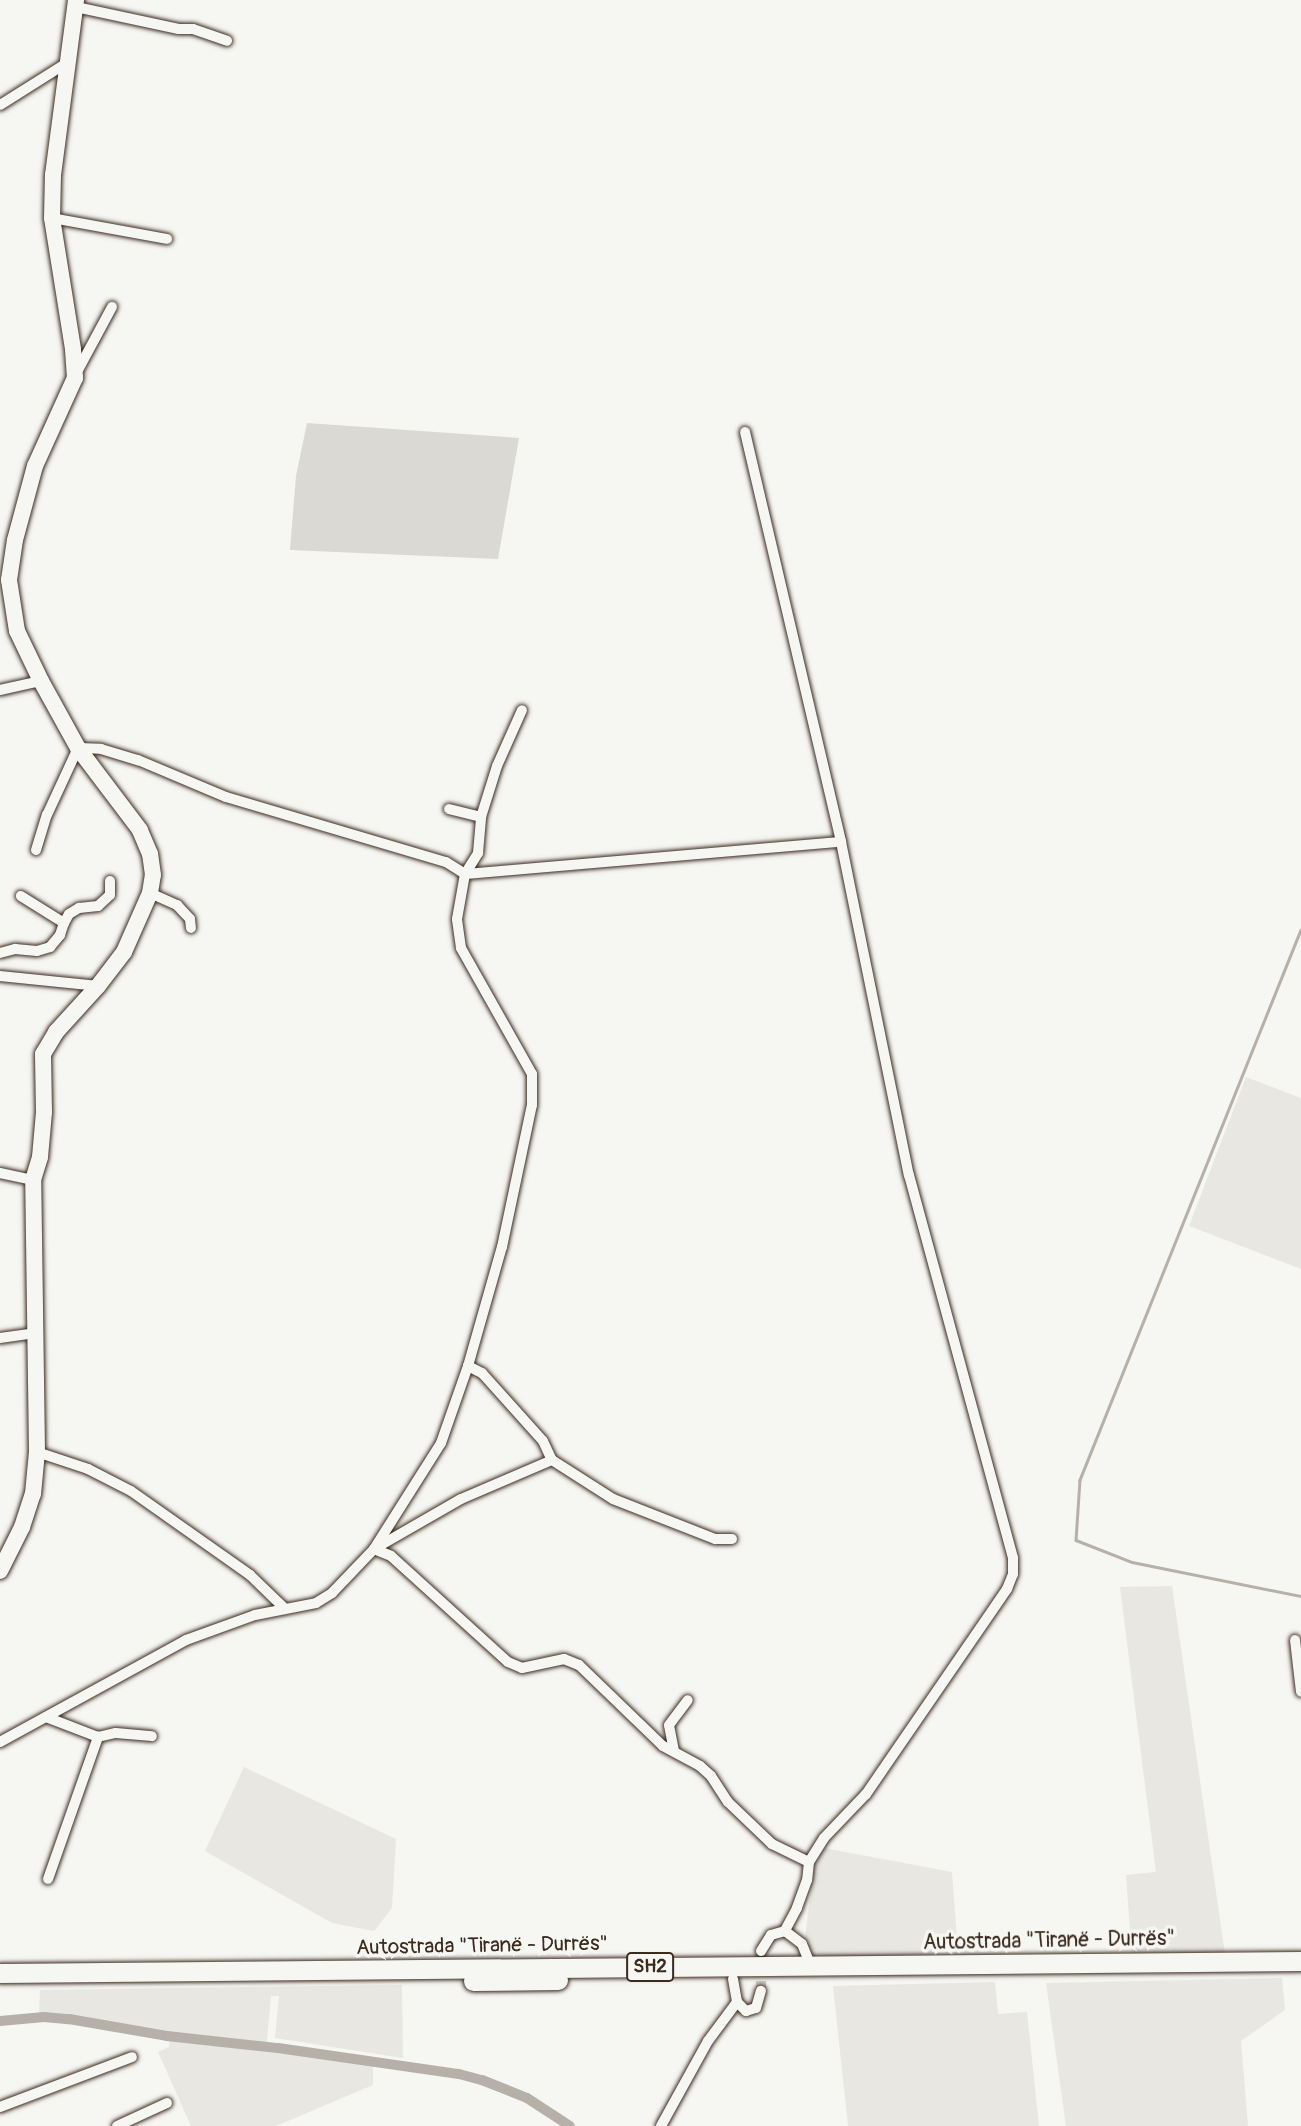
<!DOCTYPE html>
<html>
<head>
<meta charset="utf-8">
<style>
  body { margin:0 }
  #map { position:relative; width:1301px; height:2126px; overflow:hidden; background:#f6f6f2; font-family:Pangolin,sans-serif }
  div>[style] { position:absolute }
  .built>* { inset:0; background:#e8e7e2 }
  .green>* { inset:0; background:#dad9d3 }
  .stream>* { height:2.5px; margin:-1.25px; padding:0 1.25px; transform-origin:1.25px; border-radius:1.25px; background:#b6b0a9 }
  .canal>* { height:10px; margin:-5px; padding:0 5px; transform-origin:5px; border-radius:5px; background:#b6b0a9 }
  .street-tunnel>* { height:10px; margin-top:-5px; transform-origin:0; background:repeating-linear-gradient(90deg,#d1cdc8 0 10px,transparent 0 15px) }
  .roads { filter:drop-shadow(0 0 2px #3b2a1e) drop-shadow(0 0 2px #3b2a1e) }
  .street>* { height:10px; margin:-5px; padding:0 5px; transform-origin:5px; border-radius:5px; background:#f6f6f2 }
  .secondary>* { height:16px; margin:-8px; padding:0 8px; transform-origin:8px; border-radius:8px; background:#f6f6f2 }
  .highway>* { height:19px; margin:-9.5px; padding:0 9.5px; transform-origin:9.5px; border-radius:9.5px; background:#f6f6f2 }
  span { translate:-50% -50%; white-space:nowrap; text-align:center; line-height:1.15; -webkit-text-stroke:7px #f6f6f2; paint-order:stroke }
  .shield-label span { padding:2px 5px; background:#f6f6f2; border:2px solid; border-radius:5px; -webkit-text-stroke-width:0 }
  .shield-label { font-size:19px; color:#3b2a1e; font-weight:700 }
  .street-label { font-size:21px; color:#3b2a1e }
</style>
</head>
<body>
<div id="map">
  <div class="built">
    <div style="clip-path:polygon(1246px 1077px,1301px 1098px,1301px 1269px,1189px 1226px)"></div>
    <div style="clip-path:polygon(1172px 1586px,1225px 1954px,1132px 1959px,1126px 1875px,1156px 1872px,1120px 1587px)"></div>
    <div style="clip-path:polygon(244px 1767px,396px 1839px,392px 1908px,374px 1931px,332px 1923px,205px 1851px)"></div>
    <div style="clip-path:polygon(824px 1848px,952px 1872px,958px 1953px,814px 1958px,805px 1938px,814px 1865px)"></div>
    <div style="clip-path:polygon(1282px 1978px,1285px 2010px,1241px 2041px,1248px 2126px,1066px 2126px,1046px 1983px)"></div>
    <div style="clip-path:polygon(995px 1982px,998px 2014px,1027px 2012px,1039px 2126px,848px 2126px,833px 1986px)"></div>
    <div style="clip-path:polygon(402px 1985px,403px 2058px,275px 2038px,279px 1996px,271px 1996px,266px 2051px,373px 2065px,373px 2085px,276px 2126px,191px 2126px,158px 2052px,169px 2047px,170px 2033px,104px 2021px,39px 2013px,40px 1990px)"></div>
  </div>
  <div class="green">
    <div style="clip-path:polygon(307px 423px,519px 438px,498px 559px,290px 550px,296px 476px)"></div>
  </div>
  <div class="stream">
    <div style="left:1301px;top:930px;width:593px;rotate:111.89deg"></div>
    <div style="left:1080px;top:1480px;width:60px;rotate:93.8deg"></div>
    <div style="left:1076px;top:1540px;width:60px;rotate:21.4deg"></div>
    <div style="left:1132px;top:1562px;width:172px;rotate:11.4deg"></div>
  </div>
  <div class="canal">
    <div style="left:0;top:2021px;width:44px;rotate:-5.2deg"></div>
    <div style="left:44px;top:2017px;width:25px;rotate:5deg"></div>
    <div style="left:69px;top:2019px;width:99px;rotate:9.8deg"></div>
    <div style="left:167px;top:2036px;width:112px;rotate:6.2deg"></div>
    <div style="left:278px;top:2048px;width:183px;rotate:8.2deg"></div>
    <div style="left:459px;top:2074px;width:24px;rotate:15deg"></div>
    <div style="left:482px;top:2080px;width:48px;rotate:21.8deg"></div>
    <div style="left:527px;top:2098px;width:51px;rotate:33.1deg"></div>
  </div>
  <div class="street-tunnel">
    <div style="left:761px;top:1991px;width:29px;rotate:-90deg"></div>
  </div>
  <div class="roads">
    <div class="street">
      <div style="left:76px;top:7px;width:105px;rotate:12.1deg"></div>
      <div style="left:179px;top:29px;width:14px"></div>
      <div style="left:193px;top:29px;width:36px;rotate:19deg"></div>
      <div style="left:0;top:105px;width:83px;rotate:-32.2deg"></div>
      <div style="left:52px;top:218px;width:117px;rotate:10.3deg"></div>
      <div style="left:77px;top:372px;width:74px;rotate:-61.7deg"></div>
      <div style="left:745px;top:432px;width:421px;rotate:76.8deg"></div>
      <div style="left:841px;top:842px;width:340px;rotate:78.5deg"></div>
      <div style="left:909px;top:1175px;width:397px;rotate:74.8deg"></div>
      <div style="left:1013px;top:1558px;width:16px;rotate:90deg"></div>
      <div style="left:1013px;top:1574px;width:16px;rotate:112deg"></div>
      <div style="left:1007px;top:1589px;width:249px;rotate:124.5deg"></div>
      <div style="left:866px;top:1794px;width:61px;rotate:133.7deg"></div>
      <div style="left:824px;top:1838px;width:28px;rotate:122deg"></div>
      <div style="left:809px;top:1862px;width:18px;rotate:96deg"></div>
      <div style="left:807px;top:1880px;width:30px;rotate:110deg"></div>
      <div style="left:797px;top:1908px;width:26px;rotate:118deg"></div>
      <div style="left:0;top:690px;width:42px;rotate:-12.4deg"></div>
      <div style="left:449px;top:809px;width:33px;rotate:14deg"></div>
      <div style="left:36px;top:850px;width:37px;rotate:-73deg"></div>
      <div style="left:47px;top:815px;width:74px;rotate:-65.2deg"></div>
      <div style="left:78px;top:748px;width:23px;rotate:2deg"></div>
      <div style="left:101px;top:749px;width:39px;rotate:17deg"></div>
      <div style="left:138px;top:760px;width:95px;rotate:22.8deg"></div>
      <div style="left:226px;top:797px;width:229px;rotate:16.5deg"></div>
      <div style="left:446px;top:862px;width:22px;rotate:32deg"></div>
      <div style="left:465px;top:874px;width:377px;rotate:-4.9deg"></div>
      <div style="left:150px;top:893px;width:30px;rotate:24deg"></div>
      <div style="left:177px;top:905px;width:19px;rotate:47deg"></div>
      <div style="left:190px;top:919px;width:9px;rotate:84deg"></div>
      <div style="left:64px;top:923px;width:10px;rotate:-61deg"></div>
      <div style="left:69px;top:914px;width:12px;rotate:-31deg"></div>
      <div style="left:79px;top:908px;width:19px;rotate:-6deg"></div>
      <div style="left:98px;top:906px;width:16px;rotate:-43deg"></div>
      <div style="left:110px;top:895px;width:14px;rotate:-90deg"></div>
      <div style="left:0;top:953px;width:16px;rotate:-15deg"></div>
      <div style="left:15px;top:949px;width:22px;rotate:5deg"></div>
      <div style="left:37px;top:951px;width:14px;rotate:-17deg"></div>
      <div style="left:50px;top:947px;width:16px;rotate:-50deg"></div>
      <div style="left:60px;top:935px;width:13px;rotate:-72deg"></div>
      <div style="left:64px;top:923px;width:51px;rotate:-147.9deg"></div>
      <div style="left:0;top:976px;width:99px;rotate:5.8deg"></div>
      <div style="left:0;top:1173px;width:34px;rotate:12deg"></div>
      <div style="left:0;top:1338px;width:37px;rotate:-8deg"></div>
      <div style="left:468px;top:1366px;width:16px;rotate:27deg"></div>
      <div style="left:482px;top:1373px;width:91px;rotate:48.1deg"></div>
      <div style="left:543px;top:1441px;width:21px;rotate:65deg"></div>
      <div style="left:552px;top:1460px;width:72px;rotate:32.6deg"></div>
      <div style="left:613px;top:1499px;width:110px;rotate:21.4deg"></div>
      <div style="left:715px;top:1539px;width:17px"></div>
      <div style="left:37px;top:1452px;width:54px;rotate:18.4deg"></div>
      <div style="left:88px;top:1469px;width:48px;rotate:27.1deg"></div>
      <div style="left:131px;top:1491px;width:146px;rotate:35.2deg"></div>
      <div style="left:250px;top:1575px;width:47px;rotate:44.1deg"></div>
      <div style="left:374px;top:1549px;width:18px;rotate:22deg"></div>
      <div style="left:391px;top:1556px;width:158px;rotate:42.2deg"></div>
      <div style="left:508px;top:1662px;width:15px;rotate:23deg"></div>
      <div style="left:522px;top:1668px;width:43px;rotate:-12.1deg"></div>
      <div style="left:564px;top:1659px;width:16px;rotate:22deg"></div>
      <div style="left:579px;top:1665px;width:117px;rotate:44deg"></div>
      <div style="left:663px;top:1746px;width:42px;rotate:28.4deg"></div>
      <div style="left:700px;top:1766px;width:15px;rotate:42deg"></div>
      <div style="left:711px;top:1776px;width:31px;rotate:57deg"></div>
      <div style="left:728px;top:1802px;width:61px;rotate:43.7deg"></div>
      <div style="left:772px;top:1844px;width:41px;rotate:25.9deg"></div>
      <div style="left:374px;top:1549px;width:100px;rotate:-29.9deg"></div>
      <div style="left:461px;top:1499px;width:99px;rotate:-23.2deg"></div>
      <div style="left:1295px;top:1640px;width:52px;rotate:83.4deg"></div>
      <div style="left:46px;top:1717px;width:56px;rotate:21deg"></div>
      <div style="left:98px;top:1737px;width:18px;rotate:-13deg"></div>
      <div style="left:116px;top:1733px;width:36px;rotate:5deg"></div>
      <div style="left:0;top:1742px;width:212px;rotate:-28.7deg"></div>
      <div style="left:186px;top:1640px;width:73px;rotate:-19.9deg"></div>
      <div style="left:255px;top:1615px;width:62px;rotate:-11.1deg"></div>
      <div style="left:316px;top:1603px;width:19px;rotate:-32deg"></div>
      <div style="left:332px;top:1593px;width:61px;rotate:-46.3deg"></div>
      <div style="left:374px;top:1549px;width:125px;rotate:-57.7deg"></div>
      <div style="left:441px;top:1443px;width:82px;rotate:-70.7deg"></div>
      <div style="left:468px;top:1366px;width:124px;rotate:-74.1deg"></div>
      <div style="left:502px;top:1247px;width:145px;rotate:-78.1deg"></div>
      <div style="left:532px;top:1105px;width:31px;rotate:-90deg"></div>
      <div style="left:532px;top:1074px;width:145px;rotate:-119.4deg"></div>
      <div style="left:461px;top:948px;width:29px;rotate:-98deg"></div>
      <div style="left:457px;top:919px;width:46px;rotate:-79.9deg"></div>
      <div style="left:465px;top:874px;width:25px;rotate:-58deg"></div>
      <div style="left:478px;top:853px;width:36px;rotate:-85deg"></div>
      <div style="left:481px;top:817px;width:53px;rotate:-72.6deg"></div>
      <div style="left:497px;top:766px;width:61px;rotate:-65.9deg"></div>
      <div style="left:674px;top:1751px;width:26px;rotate:-101deg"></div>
      <div style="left:669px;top:1725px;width:31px;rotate:-53deg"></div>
      <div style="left:48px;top:1879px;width:151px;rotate:-70.6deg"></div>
      <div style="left:761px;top:1951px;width:19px;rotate:-58deg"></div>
      <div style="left:771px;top:1935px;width:15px;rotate:-16deg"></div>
      <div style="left:785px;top:1931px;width:21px;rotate:37deg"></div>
      <div style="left:802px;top:1944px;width:24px;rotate:68deg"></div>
      <div style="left:733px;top:1979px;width:23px;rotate:80deg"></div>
      <div style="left:737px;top:2002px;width:13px;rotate:45deg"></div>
      <div style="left:746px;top:2011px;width:10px;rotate:-17deg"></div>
      <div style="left:756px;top:2008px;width:18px;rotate:-74deg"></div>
      <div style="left:0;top:2107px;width:141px;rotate:-20.7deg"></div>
      <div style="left:117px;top:2126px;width:55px;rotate:-24.7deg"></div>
      <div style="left:661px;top:2126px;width:97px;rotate:-61.1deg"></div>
      <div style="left:708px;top:2041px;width:49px;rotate:-53.4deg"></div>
    </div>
    <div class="secondary">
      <div style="left:0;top:1571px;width:49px;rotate:-63.4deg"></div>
      <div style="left:22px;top:1527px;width:35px;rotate:-72deg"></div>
      <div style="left:33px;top:1494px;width:42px;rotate:-84.6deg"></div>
      <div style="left:37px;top:1452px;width:272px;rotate:-90.8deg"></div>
      <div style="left:33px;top:1180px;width:24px;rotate:-73deg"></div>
      <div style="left:40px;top:1157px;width:45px;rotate:-84.9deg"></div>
      <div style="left:44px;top:1112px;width:58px;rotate:-91deg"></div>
      <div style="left:43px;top:1054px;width:26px;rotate:-59deg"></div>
      <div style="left:56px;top:1032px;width:62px;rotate:-47.6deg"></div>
      <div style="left:98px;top:986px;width:43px;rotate:-52.6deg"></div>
      <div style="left:124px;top:952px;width:64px;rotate:-66.2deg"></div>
      <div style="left:150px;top:893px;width:18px;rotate:-81deg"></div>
      <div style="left:153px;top:875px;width:21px;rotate:-98deg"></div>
      <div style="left:150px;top:854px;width:26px;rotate:-113deg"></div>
      <div style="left:140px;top:830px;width:103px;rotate:-127.1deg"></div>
      <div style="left:78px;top:748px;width:77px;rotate:-118.9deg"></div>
      <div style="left:41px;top:681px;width:55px;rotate:-115.6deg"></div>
      <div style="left:17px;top:631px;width:52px;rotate:-98.9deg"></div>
      <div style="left:9px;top:580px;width:40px;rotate:-81.5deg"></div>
      <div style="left:15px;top:540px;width:77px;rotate:-74.9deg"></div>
      <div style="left:35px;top:466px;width:97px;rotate:-65.6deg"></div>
      <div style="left:75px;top:378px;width:29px;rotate:-94deg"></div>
      <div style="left:73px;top:349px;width:133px;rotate:-99.1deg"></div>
      <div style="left:52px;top:218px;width:43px;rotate:-88.7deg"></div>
      <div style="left:53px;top:175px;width:177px;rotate:-82.5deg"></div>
    </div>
    <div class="highway">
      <div style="left:0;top:1973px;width:1301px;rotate:-0.53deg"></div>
      <div style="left:473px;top:1981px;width:85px;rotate:-0.7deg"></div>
    </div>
  </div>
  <div class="shield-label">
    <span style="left:650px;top:1967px">SH2</span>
  </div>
  <div class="street-label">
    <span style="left:1049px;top:1941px;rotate:-1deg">Autostrada "Tiranë - Durrës"</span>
    <span style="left:482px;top:1946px;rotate:-1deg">Autostrada "Tiranë - Durrës"</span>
  </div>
</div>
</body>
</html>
